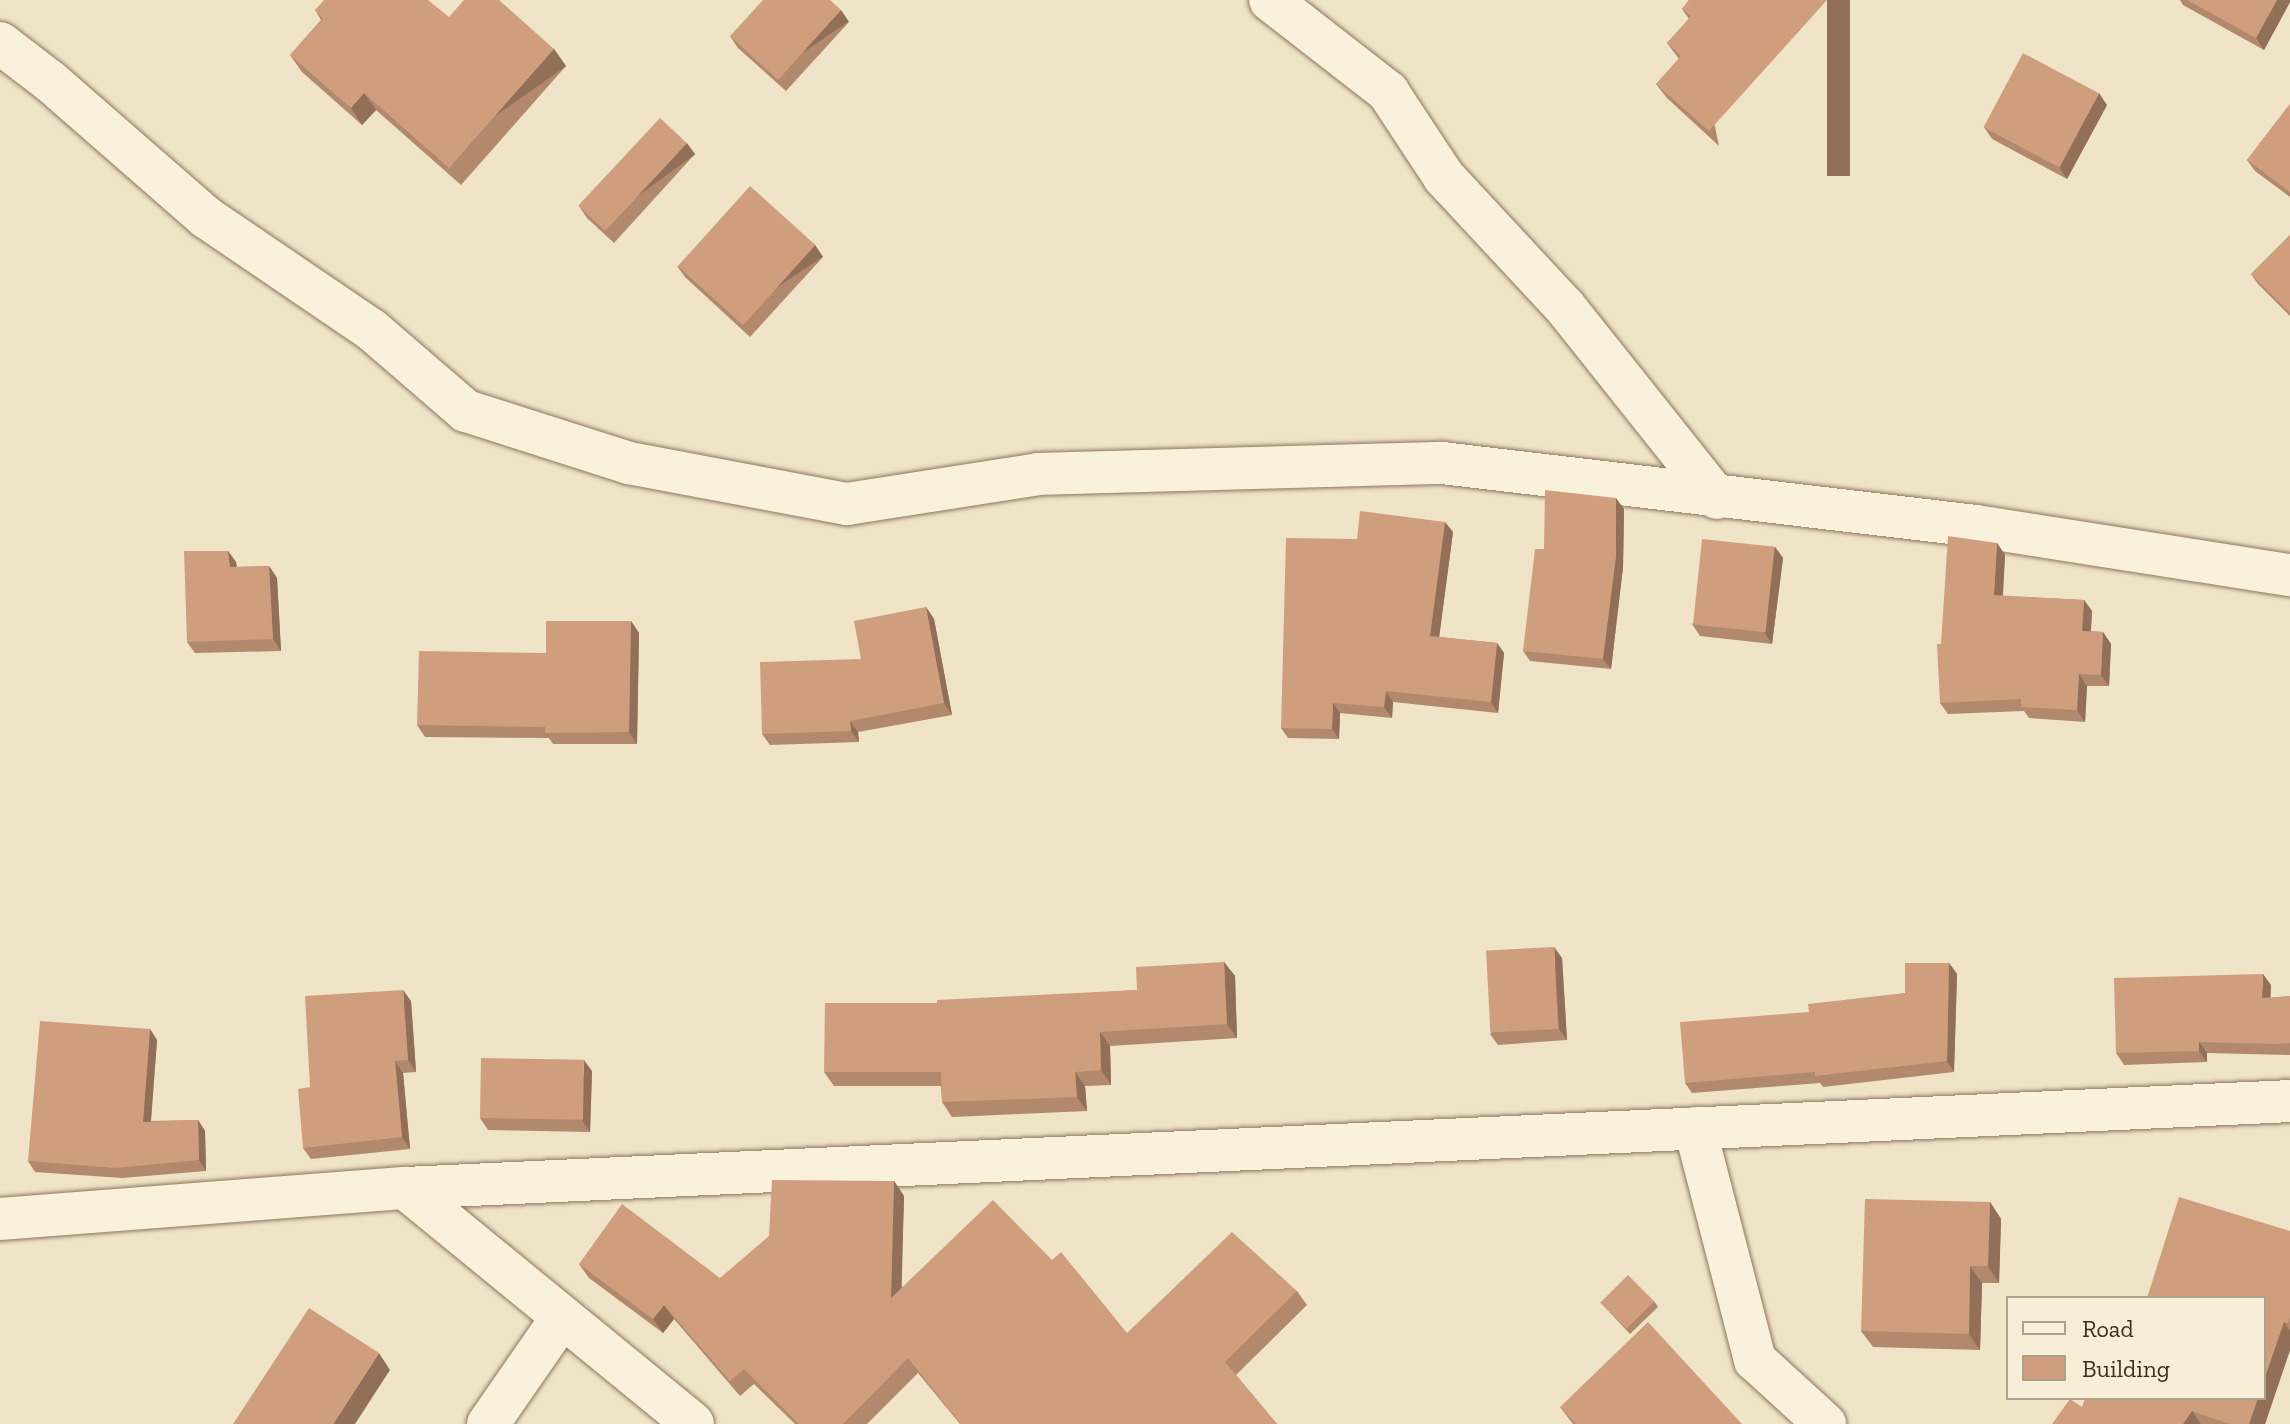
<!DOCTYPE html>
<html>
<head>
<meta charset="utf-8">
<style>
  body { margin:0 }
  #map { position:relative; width:2290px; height:1424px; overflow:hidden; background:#f0e4c8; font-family:"Zilla Slab",serif }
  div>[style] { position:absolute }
  .roads { filter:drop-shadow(0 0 2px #8d765c) drop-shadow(0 0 2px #8d765c) }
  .minor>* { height:42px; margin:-21px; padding:0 21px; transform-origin:21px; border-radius:21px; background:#faf1dc }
  .wall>* { inset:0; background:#b2896c }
  .shaded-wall>* { inset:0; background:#916f58; transform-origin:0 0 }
  .building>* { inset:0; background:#cf9f7d; transform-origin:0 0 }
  span { translate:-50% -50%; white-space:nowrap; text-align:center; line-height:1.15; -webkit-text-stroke:7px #f7eed8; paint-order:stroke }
  .legend { position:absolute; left:2006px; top:1296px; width:260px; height:104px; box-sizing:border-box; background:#f7eed8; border:2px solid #ada18e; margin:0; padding:10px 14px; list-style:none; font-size:24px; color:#3d2e20 }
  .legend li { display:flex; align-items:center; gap:16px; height:40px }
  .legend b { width:40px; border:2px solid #ada18e }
</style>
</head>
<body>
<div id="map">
  <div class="roads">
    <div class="minor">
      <div style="left:1270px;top:0;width:150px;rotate:37.9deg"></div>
      <div style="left:1388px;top:92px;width:102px;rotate:56.6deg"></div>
      <div style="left:1444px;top:177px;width:178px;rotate:47.1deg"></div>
      <div style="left:1565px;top:307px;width:244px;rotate:51.5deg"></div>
      <div style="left:0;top:43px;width:64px;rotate:37.4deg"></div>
      <div style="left:51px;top:82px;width:207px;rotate:41.1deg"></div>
      <div style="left:207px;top:218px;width:199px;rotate:34.2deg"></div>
      <div style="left:372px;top:330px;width:124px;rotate:40.8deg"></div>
      <div style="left:466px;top:411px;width:171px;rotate:17.7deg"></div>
      <div style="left:629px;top:463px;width:222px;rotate:10.7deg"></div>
      <div style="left:847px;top:504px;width:193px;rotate:-8.9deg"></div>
      <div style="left:1038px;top:474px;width:404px;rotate:-1.6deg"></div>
      <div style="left:1442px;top:463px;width:538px;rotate:6.73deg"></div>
      <div style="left:1976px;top:526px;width:318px;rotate:8.9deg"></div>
      <div style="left:1695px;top:1128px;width:240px;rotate:75.5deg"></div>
      <div style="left:1755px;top:1360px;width:95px;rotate:42.4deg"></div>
      <div style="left:405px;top:1188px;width:372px;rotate:39.3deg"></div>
      <div style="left:0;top:1219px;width:406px;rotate:-4.4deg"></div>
      <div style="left:405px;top:1188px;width:1887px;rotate:-2.64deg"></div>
      <div style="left:488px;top:1424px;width:130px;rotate:-55.3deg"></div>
    </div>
  </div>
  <div class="wall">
    <div style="clip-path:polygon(1689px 0,1719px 146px,1667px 98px,1656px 84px,1679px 59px,1667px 43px,1689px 19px,1682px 9px)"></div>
    <div style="clip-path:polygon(2180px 0,2290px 0,2290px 2px,2264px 50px,2183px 5px)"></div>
    <div style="clip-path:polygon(315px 10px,449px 17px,554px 49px,566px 66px,461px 185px,376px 110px,362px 125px,302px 72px,290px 55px,321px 20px)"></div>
    <div style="clip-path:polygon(849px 22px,786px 91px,738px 48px,730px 36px)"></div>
    <div style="clip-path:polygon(2290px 104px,2290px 197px,2255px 171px,2247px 160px)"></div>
    <div style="clip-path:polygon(2107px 105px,2067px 179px,1992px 139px,1984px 127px)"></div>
    <div style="clip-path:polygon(695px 154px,614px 243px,587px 218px,579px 206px)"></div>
    <div style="clip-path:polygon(2290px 235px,2290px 316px,2258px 284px,2251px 274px)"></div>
    <div style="clip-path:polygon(815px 245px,823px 257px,750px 337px,685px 277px,677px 266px)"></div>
    <div style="clip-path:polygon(1624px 509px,1623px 567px,1611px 669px,1530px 661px,1523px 651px,1544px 549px)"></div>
    <div style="clip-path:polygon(1445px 522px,1453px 532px,1439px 637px,1497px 643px,1504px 653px,1498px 713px,1393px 702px,1392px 718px,1340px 713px,1339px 739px,1288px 738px,1281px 728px,1357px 539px)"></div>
    <div style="clip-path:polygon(1997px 543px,2005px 555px,2003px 596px,2084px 600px,2092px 611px,2091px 631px,2103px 632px,2111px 644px,2109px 686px,2087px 686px,2085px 722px,2029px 718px,2024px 711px,1948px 714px,1940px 703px,1941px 644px)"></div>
    <div style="clip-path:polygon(1775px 547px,1783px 558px,1772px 644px,1700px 636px,1692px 624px)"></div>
    <div style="clip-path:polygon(228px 551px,236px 562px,237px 567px,269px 566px,277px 578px,281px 651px,195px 653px,187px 642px)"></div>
    <div style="clip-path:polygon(926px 607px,934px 619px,952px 715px,858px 732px,859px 742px,770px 745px,762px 734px,861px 659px)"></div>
    <div style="clip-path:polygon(631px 621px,639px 633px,637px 744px,553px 744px,549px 738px,425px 737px,417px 725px,546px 653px)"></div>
    <div style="clip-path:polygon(1562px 958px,1567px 1040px,1498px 1045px,1490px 1034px)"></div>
    <div style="clip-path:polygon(1224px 962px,1235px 976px,1237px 1038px,1110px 1046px,1111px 1085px,1085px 1086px,1087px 1111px,952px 1117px,942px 1102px,941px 1086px,834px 1086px,824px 1072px,937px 1003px,1137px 990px)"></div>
    <div style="clip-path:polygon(1949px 963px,1957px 974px,1954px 1072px,1823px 1087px,1820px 1083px,1692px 1093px,1685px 1083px,1809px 1012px,1905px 993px)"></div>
    <div style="clip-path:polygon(2271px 985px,2270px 998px,2290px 996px,2290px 1055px,2207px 1053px,2207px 1062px,2124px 1065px,2116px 1053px)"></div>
    <div style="clip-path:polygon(411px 1001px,416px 1072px,403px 1073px,410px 1149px,311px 1159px,303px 1148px,310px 1087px)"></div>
    <div style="clip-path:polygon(150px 1029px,157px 1040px,151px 1121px,198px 1120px,205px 1131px,206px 1171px,122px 1178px,35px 1172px,28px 1161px)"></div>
    <div style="clip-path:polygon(592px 1071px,590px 1132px,488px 1130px,480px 1118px)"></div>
    <div style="clip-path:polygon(894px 1181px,904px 1196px,901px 1287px,1052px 1260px,1127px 1333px,1297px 1291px,1307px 1305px,1236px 1375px,1277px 1424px,960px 1424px,918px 1373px,867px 1424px,795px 1424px,754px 1384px,740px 1396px,674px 1319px,663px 1333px,589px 1278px,579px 1264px,720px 1278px)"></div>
    <div style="clip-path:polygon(1990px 1202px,2001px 1219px,1999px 1283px,1982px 1283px,1980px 1350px,1873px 1347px,1861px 1331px)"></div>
    <div style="clip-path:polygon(2290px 1231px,2290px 1350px,2265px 1424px,2052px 1424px,2082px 1407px)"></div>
    <div style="clip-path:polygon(1654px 1301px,1658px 1307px,1630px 1334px,1600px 1302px)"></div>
    <div style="clip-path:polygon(1560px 1407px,1742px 1424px,1573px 1424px)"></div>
  </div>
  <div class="shaded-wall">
    <div style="left:1827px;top:0;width:23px;height:176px"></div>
    <div style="clip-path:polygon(2277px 0,2290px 0,2290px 2px,2264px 50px,2256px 38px)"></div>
    <div style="left:841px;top:10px;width:14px;height:94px;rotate:56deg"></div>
    <div style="left:554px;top:49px;width:21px;height:159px;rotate:55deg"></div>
    <div style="clip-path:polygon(364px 93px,376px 110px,362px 125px,351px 108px)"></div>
    <div style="clip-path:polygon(2099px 93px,2107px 105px,2067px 179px,2059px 167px)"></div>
    <div style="left:687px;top:143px;width:14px;height:120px;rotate:54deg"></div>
    <div style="left:815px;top:245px;width:14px;height:108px;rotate:56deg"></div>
    <div style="clip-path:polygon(1616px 498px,1624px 509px,1623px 567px,1611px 669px,1603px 659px)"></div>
    <div style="clip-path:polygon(1445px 522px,1453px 532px,1438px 646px,1430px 636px)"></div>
    <div style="clip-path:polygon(1997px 543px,2005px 555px,2002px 607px,1994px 595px)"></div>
    <div style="clip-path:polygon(1775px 547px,1783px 558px,1772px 644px,1764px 632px)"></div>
    <div style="clip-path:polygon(228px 551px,236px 562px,238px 578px,230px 567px)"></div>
    <div style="clip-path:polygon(269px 566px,277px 578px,281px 651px,273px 639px)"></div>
    <div style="clip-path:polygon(2084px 600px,2092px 611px,2090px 642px,2082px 631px)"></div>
    <div style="clip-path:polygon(926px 607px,934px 619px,952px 715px,944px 703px)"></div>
    <div style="clip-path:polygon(631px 621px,639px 633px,637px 744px,629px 732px)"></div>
    <div style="clip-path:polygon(2103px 632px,2111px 644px,2109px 686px,2101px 675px)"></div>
    <div style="clip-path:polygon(1497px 643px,1504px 653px,1498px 713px,1491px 702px)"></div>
    <div style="clip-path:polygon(2079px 674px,2087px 686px,2085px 722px,2077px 710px)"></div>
    <div style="clip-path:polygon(1386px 691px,1393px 702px,1392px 718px,1384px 707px)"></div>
    <div style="clip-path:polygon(1333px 703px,1340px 713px,1339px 739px,1332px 729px)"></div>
    <div style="clip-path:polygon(850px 721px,858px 732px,859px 742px,851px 731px)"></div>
    <div style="clip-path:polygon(1554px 947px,1562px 958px,1567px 1040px,1559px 1029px)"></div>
    <div style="clip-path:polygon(1224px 962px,1235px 976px,1237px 1038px,1227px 1024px)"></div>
    <div style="clip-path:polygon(1949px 963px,1957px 974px,1954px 1072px,1947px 1061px)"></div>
    <div style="clip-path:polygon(2263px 974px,2271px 985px,2270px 1010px,2262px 998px)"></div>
    <div style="clip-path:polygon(403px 990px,411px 1001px,416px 1072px,408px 1060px)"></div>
    <div style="clip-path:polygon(150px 1029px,157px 1040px,150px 1132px,143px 1122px)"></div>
    <div style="clip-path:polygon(1100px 1032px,1110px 1046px,1111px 1085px,1101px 1070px)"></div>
    <div style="clip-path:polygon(2199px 1042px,2207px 1053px,2207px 1062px,2199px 1051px)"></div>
    <div style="clip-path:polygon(584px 1060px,592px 1071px,590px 1132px,582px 1120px)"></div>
    <div style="clip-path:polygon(395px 1061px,403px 1073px,410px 1149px,402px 1137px)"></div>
    <div style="clip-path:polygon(1075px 1072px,1085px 1086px,1087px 1111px,1077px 1097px)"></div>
    <div style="clip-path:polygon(198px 1120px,205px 1131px,206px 1171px,199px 1160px)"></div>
    <div style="clip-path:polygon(894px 1181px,904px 1196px,901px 1312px,891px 1298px)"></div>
    <div style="clip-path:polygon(1990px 1202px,2001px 1219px,1999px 1283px,1988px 1266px)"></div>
    <div style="clip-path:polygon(1970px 1266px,1982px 1283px,1980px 1350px,1969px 1334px)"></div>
    <div style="clip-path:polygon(664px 1305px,674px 1319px,663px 1333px,653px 1319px)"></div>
    <div style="clip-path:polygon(2284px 1322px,2290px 1331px,2290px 1350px,2265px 1424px,2249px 1424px,2258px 1398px,2264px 1398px,2264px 1380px)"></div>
    <div style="clip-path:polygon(379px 1353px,390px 1370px,355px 1424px,333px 1424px)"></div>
    <div style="clip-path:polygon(2192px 1411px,2201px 1424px,2183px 1424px)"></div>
  </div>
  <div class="building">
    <div style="clip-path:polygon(324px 0,428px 0,449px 17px,464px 0,499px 0,554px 49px,449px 168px,364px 93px,351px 108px,290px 55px,323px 19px,315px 10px)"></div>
    <div style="clip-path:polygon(763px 0,830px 0,841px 10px,778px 80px,730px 36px)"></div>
    <div style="clip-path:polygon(1689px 0,1827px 0,1709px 131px,1656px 84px,1681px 56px,1667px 43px,1691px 16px,1682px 9px)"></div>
    <div style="clip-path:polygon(2187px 0,2277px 0,2256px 38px)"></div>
    <div style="left:2023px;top:53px;width:86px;height:84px;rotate:28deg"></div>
    <div style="clip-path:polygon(2290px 104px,2290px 192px,2247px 160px)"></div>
    <div style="left:660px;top:118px;width:37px;height:120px;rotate:43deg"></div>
    <div style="left:750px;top:186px;width:88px;height:108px;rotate:42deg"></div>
    <div style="clip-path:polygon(2290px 235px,2290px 313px,2251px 274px)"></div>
    <div style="clip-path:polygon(1545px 490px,1616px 498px,1616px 557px,1603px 659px,1523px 651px,1535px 549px,1544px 549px)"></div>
    <div style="clip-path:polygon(1360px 511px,1445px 522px,1430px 636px,1497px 643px,1491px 702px,1386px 691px,1384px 707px,1333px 703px,1332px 729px,1281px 728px,1286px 538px,1357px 539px)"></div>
    <div style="clip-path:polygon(1948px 536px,1997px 543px,1994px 595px,2084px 600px,2082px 631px,2103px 632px,2101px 675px,2079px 674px,2077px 710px,2021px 707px,2021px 699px,1940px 703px,1937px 644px,1941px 644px)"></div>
    <div style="left:1702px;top:539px;width:73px;height:86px;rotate:6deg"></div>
    <div style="clip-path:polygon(184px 551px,228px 551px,230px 567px,269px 566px,273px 639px,187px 642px)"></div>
    <div style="clip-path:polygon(926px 607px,944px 703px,850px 721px,851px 731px,762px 734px,760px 662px,861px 659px,854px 621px)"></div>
    <div style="clip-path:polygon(546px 621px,631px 621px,629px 732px,545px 733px,545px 727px,417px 725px,419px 651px,546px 653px)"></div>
    <div style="left:1554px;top:947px;width:82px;height:68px;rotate:87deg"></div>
    <div style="clip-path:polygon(1224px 962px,1227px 1024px,1100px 1032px,1101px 1070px,1075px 1072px,1077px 1097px,942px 1102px,941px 1072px,824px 1072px,825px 1003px,937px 1003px,937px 1000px,1137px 990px,1136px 967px)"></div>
    <div style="clip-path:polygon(1905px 963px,1949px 963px,1947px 1061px,1815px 1076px,1815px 1072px,1685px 1083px,1680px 1022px,1809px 1012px,1808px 1004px,1905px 993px)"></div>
    <div style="clip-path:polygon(2263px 974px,2262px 998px,2290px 996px,2290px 1043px,2274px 1044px,2199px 1042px,2199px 1051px,2116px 1053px,2114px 978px)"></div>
    <div style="clip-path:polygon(403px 990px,408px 1060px,395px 1061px,402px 1137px,303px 1148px,298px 1089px,310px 1087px,305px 996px)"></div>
    <div style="clip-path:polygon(40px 1021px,150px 1029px,143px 1122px,198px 1120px,199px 1160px,115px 1168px,28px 1161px)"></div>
    <div style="left:481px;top:1058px;width:103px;height:60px;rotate:1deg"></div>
    <div style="clip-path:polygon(772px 1180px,894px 1181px,891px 1298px,993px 1200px,1052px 1260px,1061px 1252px,1127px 1333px,1232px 1232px,1297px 1291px,1225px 1362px,1277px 1424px,961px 1424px,908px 1358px,843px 1424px,799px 1424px,744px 1369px,730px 1381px,664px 1305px,653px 1319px,579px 1264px,622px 1204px,720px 1278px,769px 1236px)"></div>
    <div style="clip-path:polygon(2179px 1197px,2290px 1231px,2290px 1317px,2288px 1323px,2284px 1322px,2264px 1380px,2264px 1298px,2147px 1298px)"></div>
    <div style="clip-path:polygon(1865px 1199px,1990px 1202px,1988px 1266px,1970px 1266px,1969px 1334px,1861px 1331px)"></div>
    <div style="left:1628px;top:1275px;width:37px;height:39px;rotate:45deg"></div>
    <div style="clip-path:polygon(309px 1308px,379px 1353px,333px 1424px,233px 1424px)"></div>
    <div style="clip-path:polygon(1648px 1322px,1742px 1424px,1576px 1424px,1560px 1407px)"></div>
    <div style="clip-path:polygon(2085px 1398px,2258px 1398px,2249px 1424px,2230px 1424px,2192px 1411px,2183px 1424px,2052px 1424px,2070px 1399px,2082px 1407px)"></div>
  </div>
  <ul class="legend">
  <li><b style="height:10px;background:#faf1dc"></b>Road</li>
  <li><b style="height:22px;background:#cf9f7d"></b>Building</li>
  </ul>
</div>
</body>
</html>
